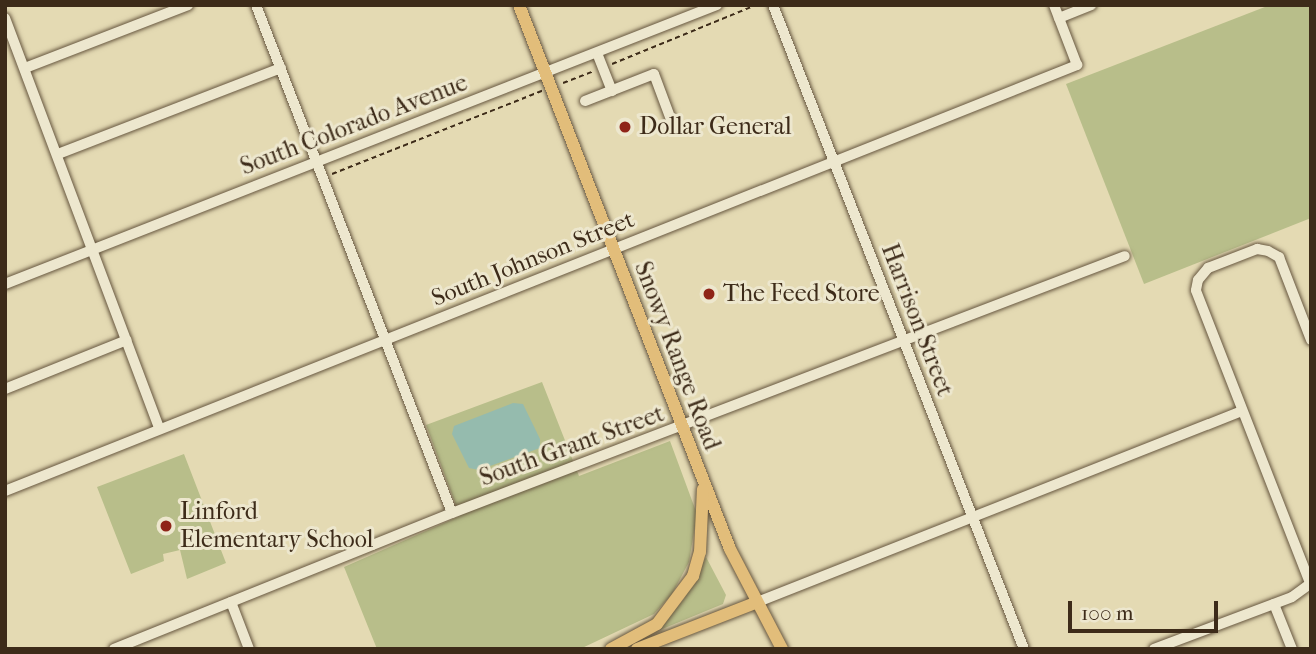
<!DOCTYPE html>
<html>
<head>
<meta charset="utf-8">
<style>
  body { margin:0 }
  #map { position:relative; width:1316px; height:654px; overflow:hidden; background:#e4dab3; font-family:"IM FELL French Canon",serif }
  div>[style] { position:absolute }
  .green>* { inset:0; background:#b8be8a }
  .water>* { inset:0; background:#95bbae }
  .path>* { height:2px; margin-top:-1px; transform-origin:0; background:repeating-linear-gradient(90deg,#3d2b19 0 5px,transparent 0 8.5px) }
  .roads { filter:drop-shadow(0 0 2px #675740) drop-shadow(0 0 2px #675740) }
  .minor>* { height:10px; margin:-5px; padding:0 5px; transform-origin:5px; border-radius:5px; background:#ede7ce }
  .major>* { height:12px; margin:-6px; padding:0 6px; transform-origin:6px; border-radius:6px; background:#e2bd7a }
  .dots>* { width:19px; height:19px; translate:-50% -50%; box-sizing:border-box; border:4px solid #ede7ce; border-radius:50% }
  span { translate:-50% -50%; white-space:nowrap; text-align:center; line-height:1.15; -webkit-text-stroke:6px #ede7ce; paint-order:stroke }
  .street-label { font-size:24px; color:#3d2b19 }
  .poi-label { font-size:24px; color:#3d2b19 }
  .left { translate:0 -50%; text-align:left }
  .frame { position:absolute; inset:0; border:7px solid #3d2b19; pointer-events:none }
  .scale { position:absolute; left:1068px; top:601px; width:150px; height:32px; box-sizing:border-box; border:4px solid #3d2b19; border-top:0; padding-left:9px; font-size:21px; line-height:24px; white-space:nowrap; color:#3d2b19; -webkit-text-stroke:5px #ede7ce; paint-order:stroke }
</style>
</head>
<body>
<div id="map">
  <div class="green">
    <div style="clip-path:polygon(1270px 5px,1311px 5px,1311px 218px,1144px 284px,1066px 84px)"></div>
    <div style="clip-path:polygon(542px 382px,579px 476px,670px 441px,697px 514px,689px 562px,672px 594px,654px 614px,580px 649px,377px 649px,344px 567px,460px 516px,426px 425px)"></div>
    <div style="clip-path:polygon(184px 454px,226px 563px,187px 579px,180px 550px,163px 554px,164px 561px,131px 574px,97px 487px)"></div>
    <div style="clip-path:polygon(706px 557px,726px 595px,723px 604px,655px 632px,684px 599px)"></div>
  </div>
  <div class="water">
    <div style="clip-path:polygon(513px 403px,523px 404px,540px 439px,540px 448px,479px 470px,469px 468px,452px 434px,454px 426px)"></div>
  </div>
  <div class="path">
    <div style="left:612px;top:64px;width:156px;rotate:-22.3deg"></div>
    <div style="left:563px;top:83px;width:33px;rotate:-21deg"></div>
    <div style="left:332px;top:174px;width:226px;rotate:-21.6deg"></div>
  </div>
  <div class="roads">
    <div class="minor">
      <div style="left:256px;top:5px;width:544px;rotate:68.9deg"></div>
      <div style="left:773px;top:5px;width:691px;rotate:68.71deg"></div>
      <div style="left:5px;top:18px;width:437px;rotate:69.4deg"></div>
      <div style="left:1059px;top:18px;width:35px;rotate:-22deg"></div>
      <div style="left:597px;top:53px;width:41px;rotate:68.5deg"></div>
      <div style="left:25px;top:68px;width:175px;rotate:-21.1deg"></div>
      <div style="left:585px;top:101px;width:74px;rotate:-21.4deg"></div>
      <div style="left:654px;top:74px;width:54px;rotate:69.6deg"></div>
      <div style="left:58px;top:154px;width:239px;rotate:-21.1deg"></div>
      <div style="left:5px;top:284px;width:765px;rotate:-21.4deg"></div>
      <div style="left:5px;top:389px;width:131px;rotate:-21.9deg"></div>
      <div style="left:5px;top:491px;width:1154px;rotate:-21.67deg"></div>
      <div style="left:1077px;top:65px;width:64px;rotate:-111deg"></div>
      <div style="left:1310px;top:583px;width:314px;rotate:-111.3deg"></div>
      <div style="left:1196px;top:290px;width:10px;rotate:-79deg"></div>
      <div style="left:1198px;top:280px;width:16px;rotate:-50deg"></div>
      <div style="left:1208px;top:268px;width:53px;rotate:-21.2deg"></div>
      <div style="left:1257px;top:249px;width:11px;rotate:10deg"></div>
      <div style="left:1268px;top:251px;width:13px;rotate:29deg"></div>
      <div style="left:1279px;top:257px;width:89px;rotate:68.9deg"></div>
      <div style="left:231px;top:602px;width:50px;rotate:69deg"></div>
      <div style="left:755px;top:603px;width:523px;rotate:-21.52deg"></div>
      <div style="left:1274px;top:604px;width:48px;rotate:68.2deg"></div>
      <div style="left:114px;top:649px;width:364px;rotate:-21.9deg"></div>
      <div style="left:452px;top:513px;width:720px;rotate:-20.9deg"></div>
      <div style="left:1154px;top:649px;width:147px;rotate:-20.6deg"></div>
      <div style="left:1292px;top:597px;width:24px;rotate:-36deg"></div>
    </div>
    <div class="major">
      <div style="left:519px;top:5px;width:583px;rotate:68.8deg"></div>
      <div style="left:730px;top:549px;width:113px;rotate:62.5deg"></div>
      <div style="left:611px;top:649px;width:52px;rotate:-28.5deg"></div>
      <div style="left:657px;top:624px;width:60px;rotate:-53.1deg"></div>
      <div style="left:693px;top:576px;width:25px;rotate:-74deg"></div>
      <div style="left:700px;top:552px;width:63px;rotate:-87.3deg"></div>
      <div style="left:637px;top:649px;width:127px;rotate:-21.3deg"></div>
    </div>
  </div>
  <div class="dots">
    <div style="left:625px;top:127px;background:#8f2418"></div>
    <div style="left:709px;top:294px;background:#8f2418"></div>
    <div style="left:166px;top:526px;background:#8f2418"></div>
  </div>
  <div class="street-label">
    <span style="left:354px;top:125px;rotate:-21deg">South Colorado Avenue</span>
    <span style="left:533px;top:259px;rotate:-22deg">South Johnson Street</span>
    <span style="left:917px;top:320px;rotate:69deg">Harrison Street</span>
    <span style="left:677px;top:356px;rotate:69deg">Snowy Range Road</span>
    <span style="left:572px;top:446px;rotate:-20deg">South Grant Street</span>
  </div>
  <div class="poi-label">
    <span class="left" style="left:639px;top:127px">Dollar General</span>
    <span class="left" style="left:723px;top:294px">The Feed Store</span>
    <span class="left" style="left:180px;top:526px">Linford<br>Elementary School</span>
  </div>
  <div class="frame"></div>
  <div class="scale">100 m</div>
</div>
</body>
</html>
